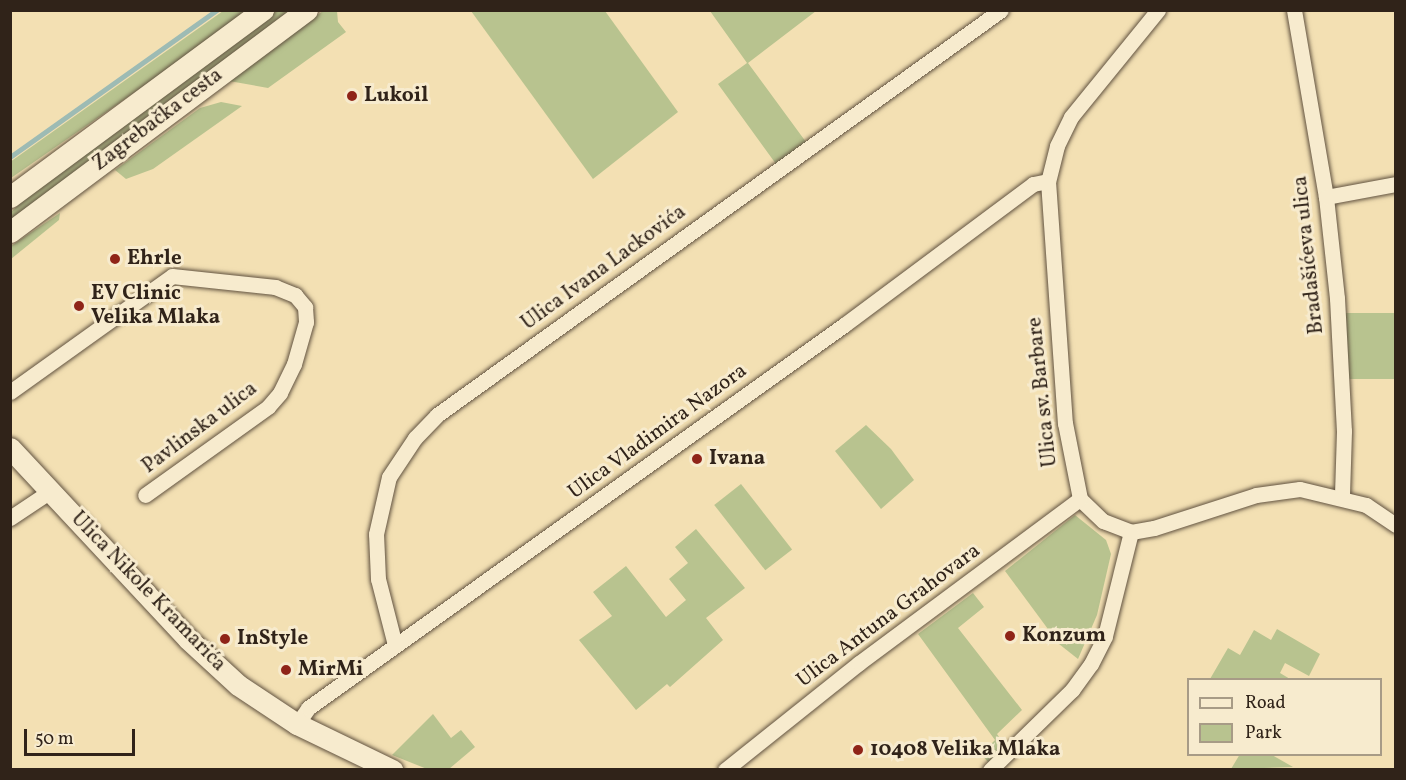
<!DOCTYPE html>
<html>
<head>
<meta charset="utf-8">
<style>
  body { margin:0 }
  #map { position:relative; width:1406px; height:780px; overflow:hidden; background:#f3e0b3; font-family:Vollkorn,serif }
  div>[style] { position:absolute }
  .green>* { inset:0; background:#b8c38f; transform-origin:0 0 }
  .stream>* { height:4.5px; margin:-2.25px; padding:0 2.25px; transform-origin:2.25px; border-radius:2.25px; background:#9dbbb4 }
  .roads { filter:drop-shadow(0 0 2px #615240) drop-shadow(0 0 2px #615240) }
  .minor>* { height:15px; margin:-7.5px; padding:0 7.5px; transform-origin:7.5px; border-radius:7.5px; background:#f7ebce }
  .secondary>* { height:21px; margin:-10.5px; padding:0 10.5px; transform-origin:10.5px; border-radius:10.5px; background:#f7ebce }
  .dots>* { width:16px; height:16px; translate:-50% -50%; box-sizing:border-box; border:3px solid #f7ebce; border-radius:50% }
  span { translate:-50% -50%; white-space:nowrap; text-align:center; line-height:1.15; -webkit-text-stroke:6px #f7ebce; paint-order:stroke }
  .poi-label { font-size:21px; color:#302319; font-weight:700 }
  .left { translate:0 -50%; text-align:left }
  .street-label { font-size:21px; color:#302319 }
  .frame { position:absolute; inset:0; border:12px solid #302319; pointer-events:none }
  .legend { position:absolute; left:1187px; top:678px; width:195px; height:78px; box-sizing:border-box; background:#f7ebce; border:2px solid #a79b86; margin:0; padding:8px 10px; list-style:none; font-size:18px; color:#302319 }
  .legend li { display:flex; align-items:center; gap:12px; height:30px }
  .legend b { width:30px; border:2px solid #a79b86 }
  .scale { position:absolute; left:24px; top:729px; width:111px; height:27px; box-sizing:border-box; border:3px solid #302319; border-top:0; padding-left:8px; font-size:18px; line-height:21px; white-space:nowrap; color:#302319; -webkit-text-stroke:4px #f7ebce; paint-order:stroke }
</style>
</head>
<body>
<div id="map">
  <div class="green">
    <div style="clip-path:polygon(223px 11px,252px 11px,11px 178px,10px 162px)"></div>
    <div style="clip-path:polygon(276px 11px,293px 11px,11px 221px,11px 212px,36px 188px)"></div>
    <div style="clip-path:polygon(323px 11px,337px 11px,338px 22px,346px 32px,268px 88px,229px 81px,229px 77px)"></div>
    <div style="clip-path:polygon(471px 11px,605px 11px,678px 112px,593px 179px)"></div>
    <div style="clip-path:polygon(710px 11px,816px 11px,748px 63px,806px 142px,776px 164px,718px 84px,747px 63px)"></div>
    <div style="clip-path:polygon(221px 102px,242px 106px,153px 169px,126px 179px,115px 170px,200px 108px)"></div>
    <div style="clip-path:polygon(60px 213px,59px 220px,11px 259px,11px 246px)"></div>
    <div style="left:1395px;top:313px;width:66px;height:50px;rotate:90deg"></div>
    <div style="clip-path:polygon(866px 425px,891px 449px,914px 480px,881px 509px,835px 451px)"></div>
    <div style="left:741px;top:484px;width:83px;height:34px;rotate:52deg"></div>
    <div style="clip-path:polygon(1075px 515px,1106px 540px,1111px 554px,1097px 615px,1078px 659px,1059px 644px,1005px 571px)"></div>
    <div style="clip-path:polygon(696px 529px,745px 588px,706px 618px,723px 640px,670px 687px,667px 684px,636px 710px,579px 640px,612px 616px,593px 592px,626px 566px,666px 617px,686px 600px,669px 579px,688px 563px,675px 547px)"></div>
    <div style="clip-path:polygon(973px 593px,984px 607px,958px 628px,1022px 710px,997px 734px,1006px 747px,988px 762px,981px 754px,995px 740px,918px 634px)"></div>
    <div style="clip-path:polygon(1277px 629px,1320px 654px,1309px 676px,1285px 663px,1280px 673px,1290px 679px,1210px 679px,1228px 648px,1240px 655px,1254px 630px,1271px 640px)"></div>
    <div style="clip-path:polygon(433px 714px,451px 738px,461px 730px,475px 747px,449px 769px,427px 769px,392px 755px)"></div>
    <div style="clip-path:polygon(1240px 754px,1272px 755px,1293px 767px,1231px 769px)"></div>
  </div>
  <div class="stream">
    <div style="left:10px;top:157px;width:254px;rotate:-35.4deg"></div>
  </div>
  <div class="roads">
    <div class="minor">
      <div style="left:1158px;top:10px;width:138px;rotate:129.1deg"></div>
      <div style="left:1071px;top:117px;width:32px;rotate:116deg"></div>
      <div style="left:1057px;top:146px;width:36px;rotate:104deg"></div>
      <div style="left:1048px;top:181px;width:243px;rotate:86deg"></div>
      <div style="left:1065px;top:423px;width:77px;rotate:78.8deg"></div>
      <div style="left:1080px;top:499px;width:32px;rotate:44deg"></div>
      <div style="left:1103px;top:521px;width:30px;rotate:21deg"></div>
      <div style="left:1131px;top:532px;width:23px;rotate:-10deg"></div>
      <div style="left:1154px;top:528px;width:107px;rotate:-17.9deg"></div>
      <div style="left:1256px;top:495px;width:44px;rotate:-7.8deg"></div>
      <div style="left:1300px;top:489px;width:68px;rotate:13.6deg"></div>
      <div style="left:1366px;top:505px;width:36px;rotate:34deg"></div>
      <div style="left:1294px;top:10px;width:190px;rotate:80.3deg"></div>
      <div style="left:1326px;top:197px;width:102px;rotate:83.8deg"></div>
      <div style="left:1337px;top:298px;width:133px;rotate:87deg"></div>
      <div style="left:1344px;top:431px;width:65px;rotate:91.8deg"></div>
      <div style="left:1326px;top:197px;width:71px;rotate:-10.5deg"></div>
      <div style="left:10px;top:392px;width:199px;rotate:-35.6deg"></div>
      <div style="left:172px;top:276px;width:104px;rotate:6.1deg"></div>
      <div style="left:275px;top:287px;width:22px;rotate:22deg"></div>
      <div style="left:295px;top:295px;width:16px;rotate:50deg"></div>
      <div style="left:305px;top:307px;width:15px;rotate:86deg"></div>
      <div style="left:306px;top:322px;width:44px;rotate:105.9deg"></div>
      <div style="left:294px;top:364px;width:32px;rotate:116deg"></div>
      <div style="left:280px;top:393px;width:18px;rotate:131deg"></div>
      <div style="left:268px;top:407px;width:151px;rotate:144.4deg"></div>
      <div style="left:10px;top:518px;width:50px;rotate:-33.7deg"></div>
      <div style="left:395px;top:645px;width:68px;rotate:-104.4deg"></div>
      <div style="left:378px;top:579px;width:45px;rotate:-92.5deg"></div>
      <div style="left:376px;top:534px;width:58px;rotate:-77.2deg"></div>
      <div style="left:389px;top:477px;width:47px;rotate:-56.3deg"></div>
      <div style="left:415px;top:438px;width:32px;rotate:-46deg"></div>
      <div style="left:437px;top:415px;width:694px;rotate:-35.68deg"></div>
      <div style="left:297px;top:724px;width:19px;rotate:-55deg"></div>
      <div style="left:308px;top:708px;width:659px;rotate:-35.55deg"></div>
      <div style="left:844px;top:325px;width:236px;rotate:-36.7deg"></div>
      <div style="left:1033px;top:184px;width:15px;rotate:-11deg"></div>
      <div style="left:725px;top:770px;width:171px;rotate:-38.6deg"></div>
      <div style="left:859px;top:663px;width:275px;rotate:-36.6deg"></div>
      <div style="left:990px;top:770px;width:115px;rotate:-44.3deg"></div>
      <div style="left:1072px;top:690px;width:32px;rotate:-54deg"></div>
      <div style="left:1091px;top:664px;width:31px;rotate:-63deg"></div>
      <div style="left:1105px;top:636px;width:107px;rotate:-76deg"></div>
    </div>
    <div class="secondary">
      <div style="left:10px;top:197px;width:315px;rotate:-36.5deg"></div>
      <div style="left:10px;top:232px;width:371px;rotate:-36.8deg"></div>
      <div style="left:10px;top:448px;width:261px;rotate:47deg"></div>
      <div style="left:188px;top:639px;width:68px;rotate:42.6deg"></div>
      <div style="left:238px;top:685px;width:71px;rotate:33.5deg"></div>
      <div style="left:297px;top:724px;width:106px;rotate:25.8deg"></div>
    </div>
  </div>
  <div class="dots">
    <div style="left:352px;top:96px;background:#8f2418"></div>
    <div style="left:115px;top:259px;background:#8f2418"></div>
    <div style="left:79px;top:306px;background:#8f2418"></div>
    <div style="left:697px;top:459px;background:#8f2418"></div>
    <div style="left:1010px;top:636px;background:#8f2418"></div>
    <div style="left:225px;top:639px;background:#8f2418"></div>
    <div style="left:286px;top:670px;background:#8f2418"></div>
    <div style="left:858px;top:750px;background:#8f2418"></div>
  </div>
  <div class="poi-label">
    <span class="left" style="left:364px;top:96px">Lukoil</span>
    <span class="left" style="left:127px;top:259px">Ehrle</span>
    <span class="left" style="left:91px;top:306px">EV Clinic<br>Velika Mlaka</span>
    <span class="left" style="left:709px;top:459px">Ivana</span>
    <span class="left" style="left:1022px;top:636px">Konzum</span>
    <span class="left" style="left:237px;top:639px">InStyle</span>
    <span class="left" style="left:298px;top:670px">MirMi</span>
    <span class="left" style="left:870px;top:750px">10408 Velika Mlaka</span>
  </div>
  <div class="street-label">
    <span style="left:158px;top:120px;rotate:-37deg">Zagrebačka cesta</span>
    <span style="left:1309px;top:255px;rotate:-96deg">Bradašićeva ulica</span>
    <span style="left:604px;top:268px;rotate:-36deg">Ulica Ivana Lackovića</span>
    <span style="left:1043px;top:392px;rotate:-96deg">Ulica sv. Barbare</span>
    <span style="left:200px;top:428px;rotate:-37deg">Pavlinska ulica</span>
    <span style="left:658px;top:432px;rotate:-36deg">Ulica Vladimira Nazora</span>
    <span style="left:148px;top:592px;rotate:46deg">Ulica Nikole Kramarića</span>
    <span style="left:889px;top:616px;rotate:-37deg">Ulica Antuna Grahovara</span>
  </div>
  <div class="frame"></div>
  <ul class="legend">
  <li><b style="height:8px;background:#f7ebce"></b>Road</li>
  <li><b style="height:16px;background:#b8c38f"></b>Park</li>
  </ul>
  <div class="scale">50 m</div>
</div>
</body>
</html>
